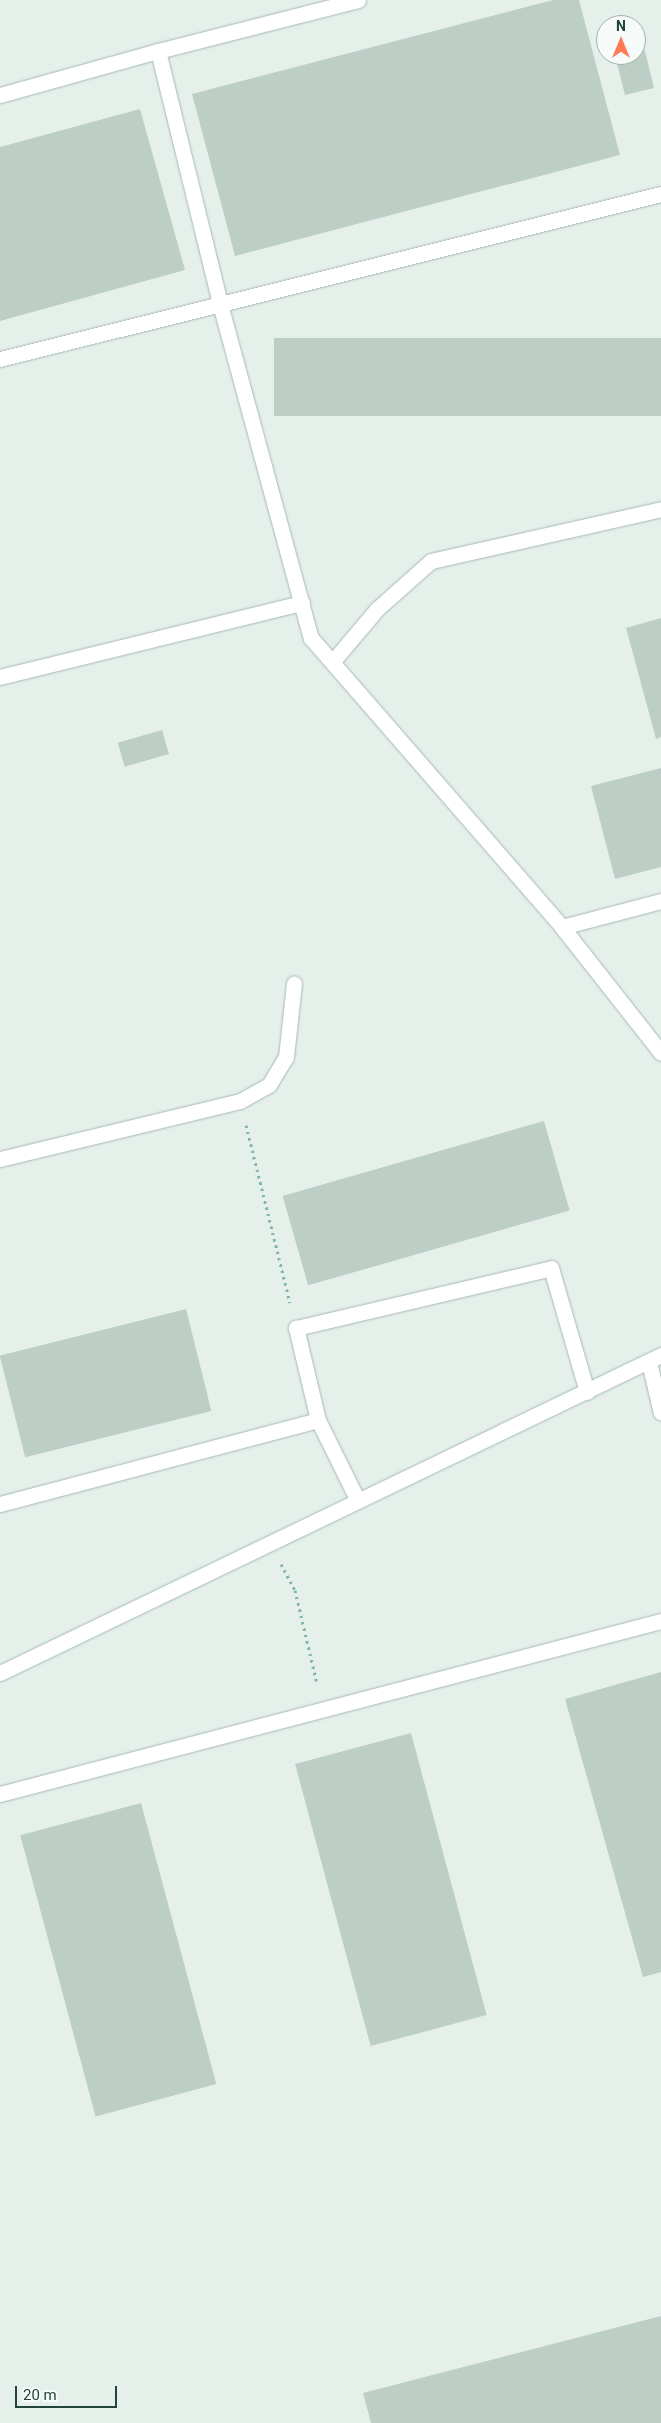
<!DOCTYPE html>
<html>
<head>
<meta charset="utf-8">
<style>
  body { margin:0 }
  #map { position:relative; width:661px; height:2423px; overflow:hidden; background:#e5f0eb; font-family:Roboto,sans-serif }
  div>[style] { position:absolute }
  .building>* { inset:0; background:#bdcec7; transform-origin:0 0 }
  .path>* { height:3px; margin-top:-1.5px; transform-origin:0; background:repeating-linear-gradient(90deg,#81b7a6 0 2.5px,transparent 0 6.5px) }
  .roads { filter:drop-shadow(0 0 1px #a6b9b3) drop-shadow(0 0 1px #a6b9b3) }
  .lane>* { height:15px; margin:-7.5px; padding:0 7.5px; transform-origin:7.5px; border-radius:7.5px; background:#fff }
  span { translate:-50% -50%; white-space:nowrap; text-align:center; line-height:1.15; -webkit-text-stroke:5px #f6fbf9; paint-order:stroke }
  .north { position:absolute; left:596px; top:15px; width:50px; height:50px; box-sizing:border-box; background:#f6fbf9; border:1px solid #a1b2ad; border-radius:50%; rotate:0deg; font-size:14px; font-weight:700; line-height:20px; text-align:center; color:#21453b }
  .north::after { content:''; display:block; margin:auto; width:18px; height:22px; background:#ff7b54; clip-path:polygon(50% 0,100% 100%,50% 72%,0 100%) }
  .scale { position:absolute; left:15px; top:2386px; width:102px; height:22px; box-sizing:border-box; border:2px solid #21453b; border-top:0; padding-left:6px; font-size:15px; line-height:18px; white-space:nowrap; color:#21453b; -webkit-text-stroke:4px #f6fbf9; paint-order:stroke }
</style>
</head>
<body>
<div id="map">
  <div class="building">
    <div style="clip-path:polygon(553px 0,579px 0,620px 155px,235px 256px,192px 94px)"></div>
    <div style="clip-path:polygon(639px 27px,654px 88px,625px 95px,615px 55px,636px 55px)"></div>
    <div style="clip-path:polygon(140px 109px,185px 270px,0 321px,0 147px)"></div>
    <div style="left:661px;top:338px;width:78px;height:387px;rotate:90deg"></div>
    <div style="clip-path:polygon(661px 618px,661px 737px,656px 739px,626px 628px)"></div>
    <div style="left:162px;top:730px;width:25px;height:46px;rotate:74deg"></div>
    <div style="clip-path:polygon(661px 768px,661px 867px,615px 879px,591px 786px)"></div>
    <div style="left:544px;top:1121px;width:93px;height:272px;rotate:74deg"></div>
    <div style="left:186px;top:1309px;width:105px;height:192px;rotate:76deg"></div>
    <div style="clip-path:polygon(661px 1672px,661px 1972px,643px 1977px,565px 1699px)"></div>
    <div style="left:411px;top:1733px;width:292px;height:120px;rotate:75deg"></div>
    <div style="left:141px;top:1803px;width:291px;height:125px;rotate:75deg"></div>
    <div style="clip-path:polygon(661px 2316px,661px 2423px,371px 2423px,363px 2393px)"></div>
  </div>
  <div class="path">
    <div style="left:246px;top:1125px;width:183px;rotate:76.1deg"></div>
    <div style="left:281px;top:1564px;width:30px;rotate:62deg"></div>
    <div style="left:295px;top:1590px;width:97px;rotate:76.8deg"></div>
  </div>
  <div class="roads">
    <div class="lane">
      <div style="left:358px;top:0;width:206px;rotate:165.7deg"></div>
      <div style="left:158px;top:51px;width:260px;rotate:76.2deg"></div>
      <div style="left:220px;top:304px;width:346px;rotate:74.8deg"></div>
      <div style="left:311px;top:638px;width:383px;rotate:49deg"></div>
      <div style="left:562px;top:927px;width:160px;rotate:51.8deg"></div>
      <div style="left:0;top:95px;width:164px;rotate:-15.6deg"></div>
      <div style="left:0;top:359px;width:681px;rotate:-14.02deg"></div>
      <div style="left:333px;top:661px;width:68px;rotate:-49.8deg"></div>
      <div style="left:377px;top:609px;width:72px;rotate:-41.6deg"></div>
      <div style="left:431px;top:561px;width:236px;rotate:-12.7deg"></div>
      <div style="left:0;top:677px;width:311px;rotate:-13.8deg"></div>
      <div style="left:562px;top:927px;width:102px;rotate:-14.7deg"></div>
      <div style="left:0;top:1159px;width:247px;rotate:-13.6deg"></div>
      <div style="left:240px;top:1101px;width:33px;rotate:-29deg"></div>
      <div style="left:269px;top:1085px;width:33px;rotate:-59deg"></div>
      <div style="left:286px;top:1057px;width:74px;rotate:-83.8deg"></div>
      <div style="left:649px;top:1362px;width:52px;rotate:76.8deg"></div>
      <div style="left:318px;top:1420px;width:90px;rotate:63.7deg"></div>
      <div style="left:0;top:1504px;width:329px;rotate:-14.8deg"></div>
      <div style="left:318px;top:1420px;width:95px;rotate:-103.4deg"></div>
      <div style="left:296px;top:1328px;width:262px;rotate:-13.2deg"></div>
      <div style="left:551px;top:1268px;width:129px;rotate:73.8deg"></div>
      <div style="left:0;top:1673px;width:734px;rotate:-25.69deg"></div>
      <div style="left:0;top:1794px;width:683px;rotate:-14.67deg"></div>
    </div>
  </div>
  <div class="north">N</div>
  <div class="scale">20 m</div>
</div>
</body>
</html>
